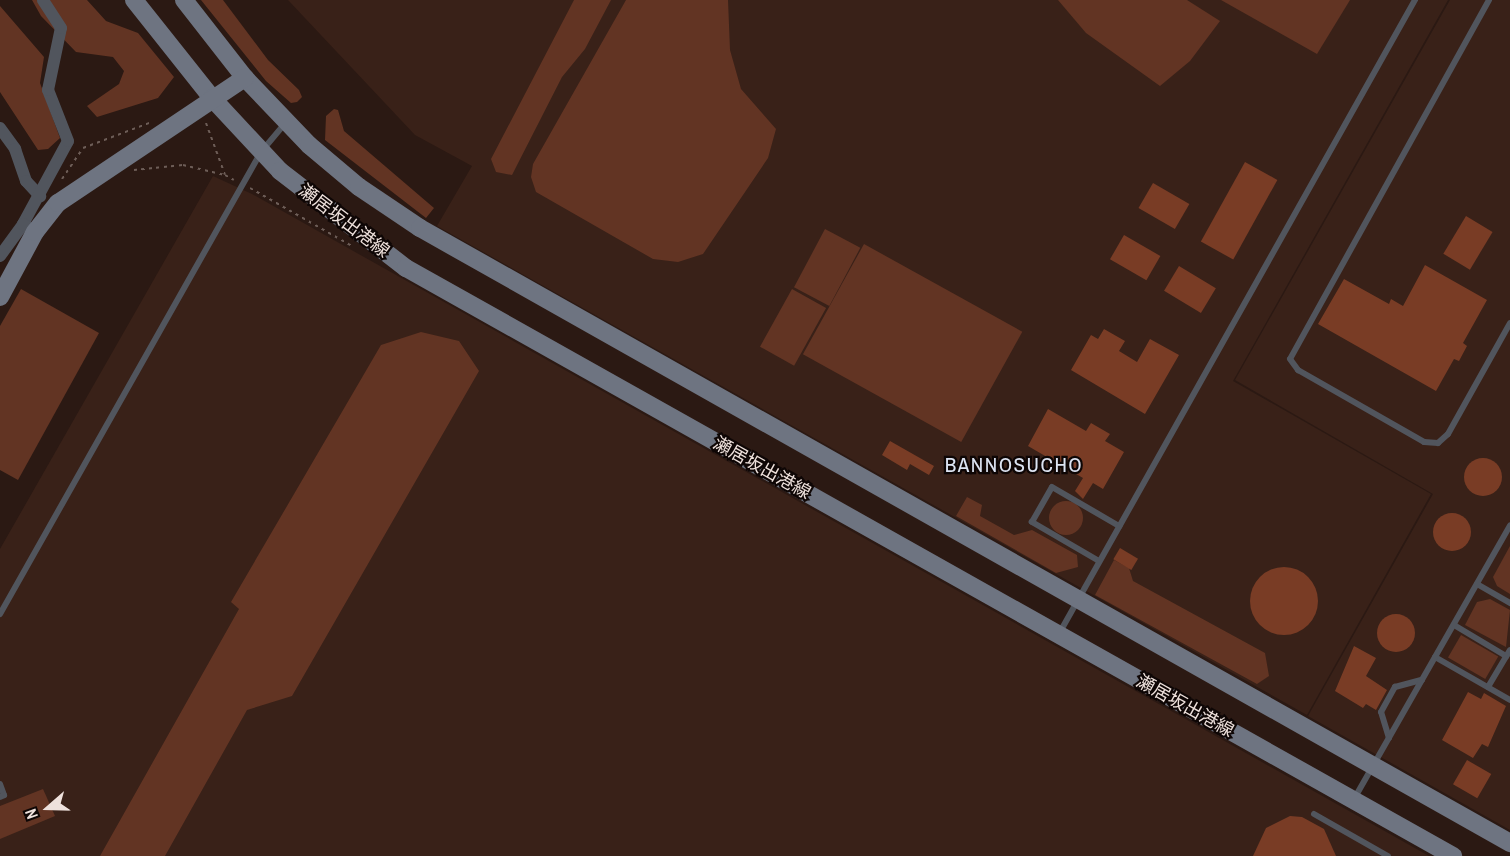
<!DOCTYPE html>
<html>
<head>
<meta charset="utf-8">
<style>
  body { margin:0 }
  #map { position:relative; width:1510px; height:856px; overflow:hidden; background:#2b1913; font-family:"Archivo Narrow","Noto Sans JP",sans-serif }
  div>[style] { position:absolute }
  .built>* { inset:0; background:#392118 }
  .green>* { inset:0; background:#623423; transform-origin:0 0 }
  .round { border-radius:50% }
  .building>* { inset:0; background:#793c25; transform-origin:0 0 }
  .path>* { height:2px; margin-top:-1px; transform-origin:0; background:repeating-linear-gradient(90deg,#6d5d57 0 3px,transparent 0 7.5px) }
  .lane>* { height:6px; margin:-3px; padding:0 3px; transform-origin:3px; border-radius:3px; background:#51555d }
  .street>* { height:12px; margin:-6px; padding:0 6px; transform-origin:6px; border-radius:6px; background:#51555d }
  .secondary>* { height:18px; margin:-9px; padding:0 9px; transform-origin:9px; border-radius:9px; background:#6e7481 }
  span { translate:-50% -50%; white-space:nowrap; text-align:center; line-height:1.15; -webkit-text-stroke:4.5px #0e0605; paint-order:stroke }
  .street-label { font-size:18px; color:#eee1dc }
  .quarter-label { font-size:21px; color:#dde4f2; letter-spacing:1.5px }
  .north { position:absolute; left:18px; top:778px; width:60px; height:60px; -webkit-text-stroke:4px #0e0605; paint-order:stroke; rotate:250deg; font-size:16px; font-weight:700; line-height:24px; text-align:center; color:#eee1dc }
  .north::after { content:''; display:block; margin:auto; width:21px; height:27px; background:#eee1dc; clip-path:polygon(50% 0,100% 100%,50% 72%,0 100%) }
</style>
</head>
<body>
<div id="map">
  <div class="built">
    <div style="clip-path:polygon(288px 0,1448px 0,1233px 381px,1431px 494px,1307px 715px,437px 226px,472px 166px,415px 135px)"></div>
    <div style="clip-path:polygon(1450px 0,1510px 0,1510px 830px,1308px 716px,1433px 494px,1235px 380px)"></div>
    <div style="clip-path:polygon(213px 176px,252px 194px,1429px 856px,0 856px,0 549px)"></div>
  </div>
  <div class="green">
    <div style="clip-path:polygon(32px 0,87px 0,106px 21px,138px 33px,174px 77px,158px 98px,97px 117px,87px 106px,119px 84px,124px 71px,113px 57px,76px 52px,41px 16px)"></div>
    <div style="clip-path:polygon(201px 0,223px 0,268px 60px,299px 90px,302px 97px,297px 102px,291px 103px,266px 81px)"></div>
    <div style="clip-path:polygon(574px 0,611px 0,585px 49px,562px 77px,512px 175px,496px 172px,491px 159px)"></div>
    <div style="clip-path:polygon(626px 0,728px 0,730px 50px,741px 89px,776px 129px,768px 158px,703px 254px,678px 262px,653px 259px,536px 192px,531px 177px,533px 164px)"></div>
    <div style="clip-path:polygon(1058px 0,1187px 0,1220px 21px,1190px 61px,1160px 86px,1086px 33px)"></div>
    <div style="clip-path:polygon(1221px 0,1350px 0,1317px 54px)"></div>
    <div style="clip-path:polygon(0 6px,44px 57px,40px 83px,60px 138px,48px 149px,38px 150px,0 92px)"></div>
    <div style="clip-path:polygon(334px 109px,338px 110px,344px 131px,434px 208px,426px 218px,325px 140px,326px 116px)"></div>
    <div style="left:825px;top:229px;width:40px;height:66px;rotate:28deg"></div>
    <div style="left:864px;top:244px;width:181px;height:126px;rotate:29deg"></div>
    <div style="clip-path:polygon(21px 289px,99px 333px,18px 480px,0 470px,0 326px)"></div>
    <div style="left:792px;top:289px;width:39px;height:66px;rotate:29deg"></div>
    <div style="clip-path:polygon(421px 332px,459px 341px,479px 371px,292px 696px,247px 710px,165px 856px,100px 856px,239px 609px,231px 602px,381px 345px)"></div>
    <div style="clip-path:polygon(967px 497px,982px 505px,980px 516px,1014px 535px,1032px 530px,1077px 555px,1078px 567px,1056px 573px,956px 516px)"></div>
    <div class="round" style="left:1049px;top:501px;width:34px;height:34px"></div>
    <div style="clip-path:polygon(1510px 546px,1510px 594px,1497px 586px,1493px 577px)"></div>
    <div style="clip-path:polygon(1114px 560px,1129px 568px,1133px 581px,1265px 653px,1269px 676px,1257px 684px,1095px 595px)"></div>
    <div style="clip-path:polygon(1490px 599px,1510px 610px,1506px 647px,1465px 625px,1477px 602px)"></div>
    <div style="left:1461px;top:635px;width:43px;height:26px;rotate:30deg"></div>
    <div style="clip-path:polygon(43px 789px,55px 816px,0 839px,0 806px)"></div>
  </div>
  <div class="building">
    <div style="left:1245px;top:162px;width:37px;height:91px;rotate:29deg"></div>
    <div style="left:1153px;top:183px;width:42px;height:29px;rotate:30deg"></div>
    <div style="left:1466px;top:216px;width:31px;height:44px;rotate:31deg"></div>
    <div style="left:1124px;top:235px;width:42px;height:28px;rotate:30deg"></div>
    <div style="clip-path:polygon(1425px 265px,1487px 300px,1463px 343px,1467px 346px,1459px 361px,1454px 359px,1436px 391px,1318px 324px,1344px 279px,1389px 304px,1391px 299px,1403px 306px)"></div>
    <div style="left:1179px;top:266px;width:43px;height:29px;rotate:31deg"></div>
    <div style="clip-path:polygon(1104px 329px,1125px 341px,1119px 351px,1137px 362px,1150px 339px,1179px 355px,1145px 414px,1071px 370px,1091px 335px,1098px 339px)"></div>
    <div style="clip-path:polygon(1048px 409px,1086px 431px,1091px 423px,1110px 434px,1105px 441px,1124px 452px,1103px 489px,1093px 483px,1083px 499px,1075px 491px,1083px 478px,1028px 446px)"></div>
    <div style="clip-path:polygon(890px 441px,934px 466px,929px 475px,910px 464px,907px 470px,882px 455px)"></div>
    <div class="round" style="left:1464px;top:458px;width:38px;height:38px"></div>
    <div class="round" style="left:1433px;top:513px;width:38px;height:38px"></div>
    <div style="left:1120px;top:548px;width:21px;height:13px;rotate:31deg"></div>
    <div class="round" style="left:1250px;top:567px;width:68px;height:68px"></div>
    <div class="round" style="left:1377px;top:614px;width:38px;height:38px"></div>
    <div style="clip-path:polygon(1354px 646px,1376px 658px,1366px 676px,1387px 690px,1376px 710px,1366px 704px,1363px 708px,1335px 691px)"></div>
    <div style="clip-path:polygon(1468px 692px,1481px 699px,1484px 693px,1506px 706px,1488px 747px,1482px 744px,1473px 758px,1442px 740px)"></div>
    <div style="left:1467px;top:760px;width:28px;height:28px;rotate:30deg"></div>
    <div style="clip-path:polygon(1290px 816px,1302px 817px,1324px 829px,1336px 856px,1253px 856px,1266px 828px)"></div>
  </div>
  <div class="path">
    <div style="left:206px;top:123px;width:55px;rotate:69.9deg"></div>
    <div style="left:225px;top:175px;width:10px;rotate:29deg"></div>
    <div style="left:134px;top:170px;width:49px;rotate:-5.8deg"></div>
    <div style="left:183px;top:165px;width:43px;rotate:13.4deg"></div>
    <div style="left:62px;top:179px;width:37px;rotate:-56deg"></div>
    <div style="left:83px;top:148px;width:71px;rotate:-20.7deg"></div>
    <div style="left:250px;top:188px;width:117px;rotate:29.6deg"></div>
  </div>
  <div class="lane">
    <div style="left:1489px;top:0;width:410px;rotate:119deg"></div>
    <div style="left:1290px;top:359px;width:14px;rotate:54deg"></div>
    <div style="left:1298px;top:370px;width:145px;rotate:29.7deg"></div>
    <div style="left:1424px;top:442px;width:14px;rotate:4deg"></div>
    <div style="left:1438px;top:443px;width:13px;rotate:-42deg"></div>
    <div style="left:1448px;top:434px;width:127px;rotate:-60.8deg"></div>
    <div style="left:1099px;top:561px;width:78px;rotate:-149.8deg"></div>
    <div style="left:1032px;top:522px;width:40px;rotate:-60.3deg"></div>
    <div style="left:1052px;top:487px;width:78px;rotate:30.2deg"></div>
    <div style="left:1477px;top:584px;width:38px;rotate:30deg"></div>
    <div style="left:0;top:614px;width:531px;rotate:-60.54deg"></div>
    <div style="left:261px;top:152px;width:39px;rotate:-50deg"></div>
    <div style="left:1454px;top:625px;width:61px;rotate:30.8deg"></div>
    <div style="left:1060px;top:632px;width:725px;rotate:-60.68deg"></div>
    <div style="left:1435px;top:657px;width:86px;rotate:29.8deg"></div>
    <div style="left:1488px;top:687px;width:43px;rotate:-59.3deg"></div>
    <div style="left:1389px;top:738px;width:27px;rotate:-107deg"></div>
    <div style="left:1381px;top:712px;width:29px;rotate:-61deg"></div>
    <div style="left:1395px;top:687px;width:28px;rotate:-15deg"></div>
    <div style="left:0;top:784px;width:12px;rotate:70deg"></div>
    <div style="left:4px;top:795px;width:4px;rotate:153deg"></div>
    <div style="left:1354px;top:799px;width:315px;rotate:-60.3deg"></div>
    <div style="left:1314px;top:814px;width:85px;rotate:29.6deg"></div>
  </div>
  <div class="street">
    <div style="left:0;top:128px;width:26px;rotate:54deg"></div>
    <div style="left:15px;top:149px;width:34px;rotate:71deg"></div>
    <div style="left:26px;top:181px;width:21px;rotate:47deg"></div>
    <div style="left:23px;top:224px;width:94px;rotate:-61.5deg"></div>
    <div style="left:68px;top:141px;width:55px;rotate:-111.4deg"></div>
    <div style="left:48px;top:90px;width:63px;rotate:-78.2deg"></div>
    <div style="left:61px;top:28px;width:33px;rotate:-123deg"></div>
    <div style="left:0;top:256px;width:39px;rotate:-54deg"></div>
    <div style="left:23px;top:224px;width:7px;rotate:34deg"></div>
  </div>
  <div class="secondary">
    <div style="left:134px;top:0;width:125px;rotate:51.5deg"></div>
    <div style="left:212px;top:98px;width:100px;rotate:47deg"></div>
    <div style="left:280px;top:171px;width:159px;rotate:37.6deg"></div>
    <div style="left:406px;top:268px;width:1201px;rotate:29.32deg"></div>
    <div style="left:184px;top:0;width:99px;rotate:52deg"></div>
    <div style="left:245px;top:78px;width:93px;rotate:46.3deg"></div>
    <div style="left:309px;top:145px;width:65px;rotate:40deg"></div>
    <div style="left:359px;top:187px;width:73px;rotate:33.9deg"></div>
    <div style="left:420px;top:228px;width:1252px;rotate:29.43deg"></div>
    <div style="left:0;top:297px;width:74px;rotate:-61.7deg"></div>
    <div style="left:35px;top:232px;width:37px;rotate:-52deg"></div>
    <div style="left:58px;top:203px;width:225px;rotate:-33.8deg"></div>
  </div>
  <div class="street-label">
    <span style="left:344px;top:221px;rotate:37deg">瀬居坂出港線</span>
    <span style="left:762px;top:468px;rotate:29deg">瀬居坂出港線</span>
    <span style="left:1185px;top:706px;rotate:29deg">瀬居坂出港線</span>
  </div>
  <div class="quarter-label">
    <span style="left:1014px;top:465px">BANNOSUCHO</span>
  </div>
  <div class="north">N</div>
</div>
</body>
</html>
